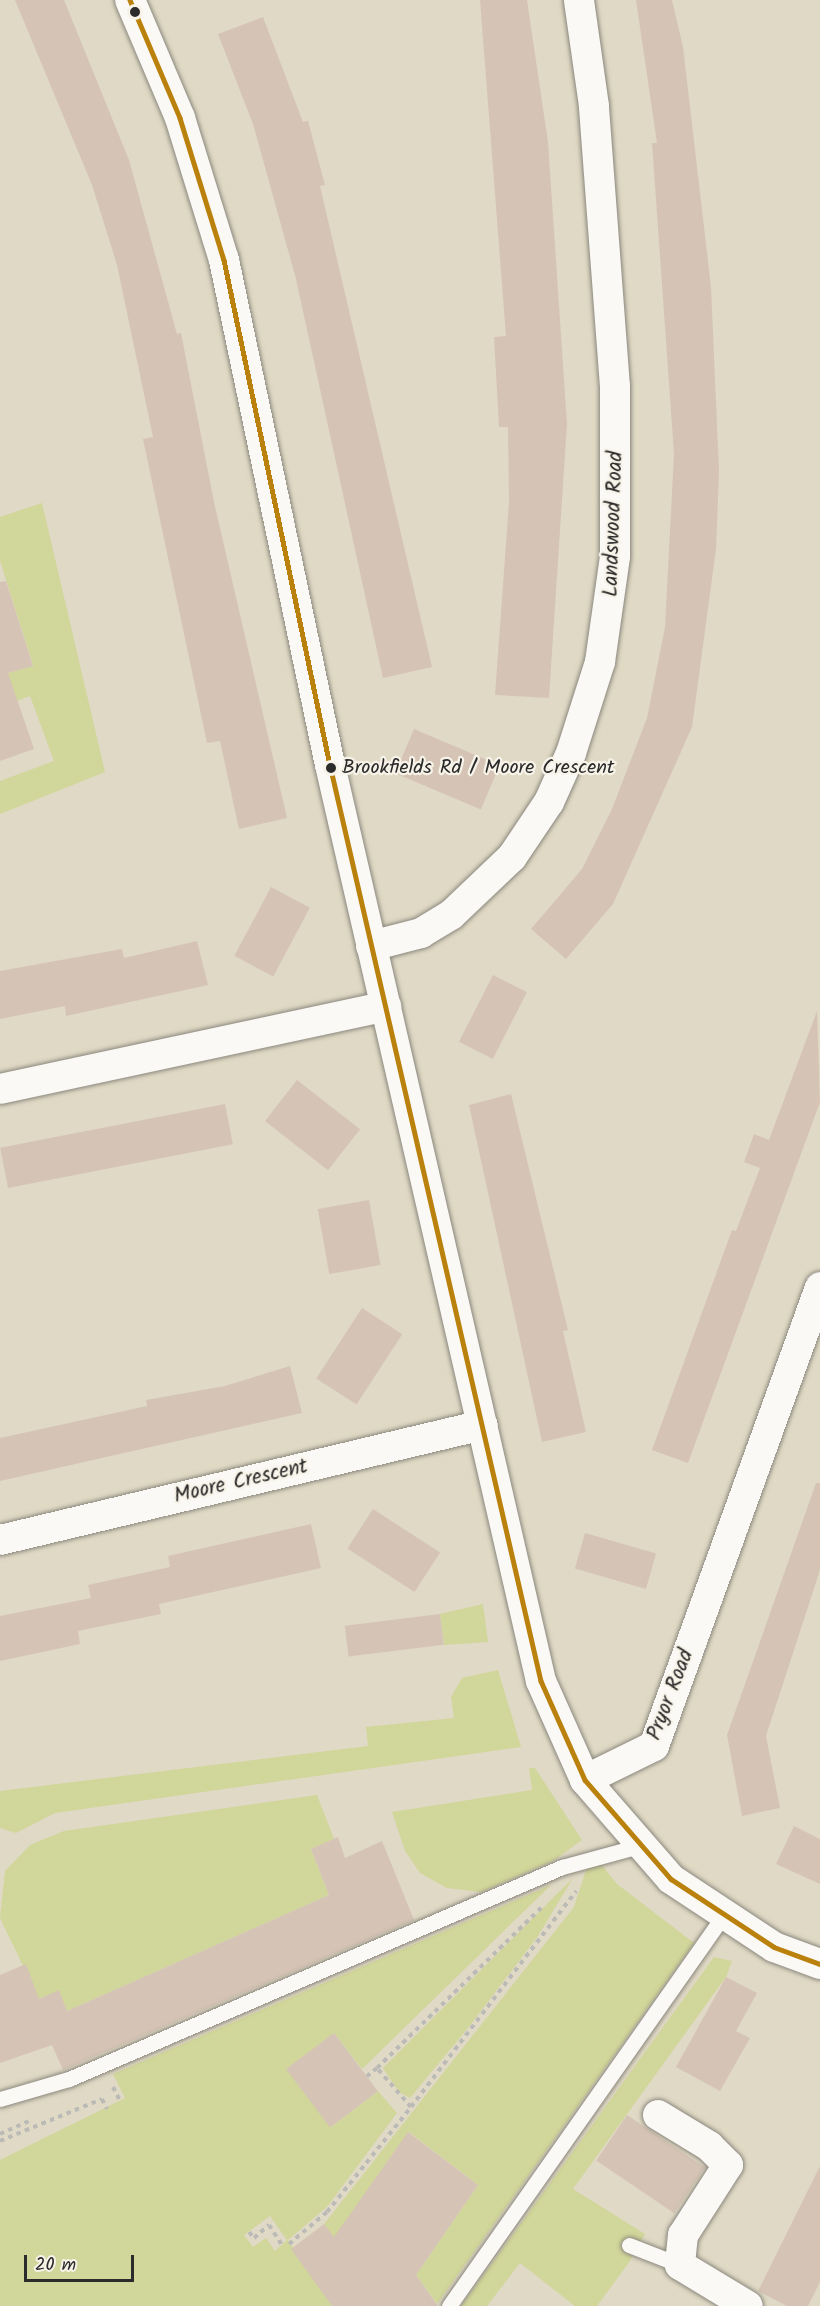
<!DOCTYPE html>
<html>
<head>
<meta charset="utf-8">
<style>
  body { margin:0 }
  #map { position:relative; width:820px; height:2306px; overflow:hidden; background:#e0d9c5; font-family:Kalam,sans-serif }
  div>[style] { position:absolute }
  .green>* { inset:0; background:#d1d69a }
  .building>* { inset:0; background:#d5c4b5; transform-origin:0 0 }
  .path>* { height:4px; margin-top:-2px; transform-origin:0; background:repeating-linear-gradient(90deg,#bbbab7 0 4.5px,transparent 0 9px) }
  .roads { filter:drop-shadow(0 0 2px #8b887e) drop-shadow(0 0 2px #8b887e) }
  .service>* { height:15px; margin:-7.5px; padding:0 7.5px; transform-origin:7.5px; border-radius:7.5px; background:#faf9f6 }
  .minor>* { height:30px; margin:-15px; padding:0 15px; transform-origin:15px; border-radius:15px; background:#faf9f6 }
  .bus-1>* { height:4.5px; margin:-2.25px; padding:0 2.25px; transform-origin:2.25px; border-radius:2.25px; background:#ba810d }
  .dots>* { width:16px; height:16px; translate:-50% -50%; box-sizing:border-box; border:3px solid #f7f3e8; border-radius:50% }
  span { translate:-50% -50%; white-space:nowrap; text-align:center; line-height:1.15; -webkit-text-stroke:4.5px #f7f3e8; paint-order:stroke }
  .bus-label { font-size:20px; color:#2b2b2b }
  .left { translate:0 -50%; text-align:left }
  .street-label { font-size:21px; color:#2b2b2b }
  .scale { position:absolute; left:24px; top:2255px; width:110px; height:27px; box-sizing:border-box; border:3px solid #2b2b2b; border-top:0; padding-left:8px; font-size:18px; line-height:21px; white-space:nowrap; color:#2b2b2b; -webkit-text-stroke:4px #f7f3e8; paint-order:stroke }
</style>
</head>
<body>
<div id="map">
  <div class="green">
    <div style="clip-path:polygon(42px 503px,105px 772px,0 814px,0 781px,54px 761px,30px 696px,2px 706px,0 676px,33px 665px,0 561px,0 517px)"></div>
    <div style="clip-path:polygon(483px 1604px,488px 1642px,444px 1645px,440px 1614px)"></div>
    <div style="clip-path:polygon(498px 1670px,521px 1747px,55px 1813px,16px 1833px,0 1828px,0 1791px,368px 1746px,366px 1727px,454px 1718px,451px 1697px,462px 1678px)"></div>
    <div style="clip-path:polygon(529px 1768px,535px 1768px,582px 1840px,553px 1861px,481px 1892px,447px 1888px,420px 1873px,405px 1851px,392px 1812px,532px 1790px)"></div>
    <div style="clip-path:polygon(317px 1795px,334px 1839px,311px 1849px,329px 1895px,67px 2011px,59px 1991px,39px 1999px,0 1918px,5px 1871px,30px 1845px,64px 1831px)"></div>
    <div style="clip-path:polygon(601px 1864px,617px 1884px,694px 1943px,437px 2304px,416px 2275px,478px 2185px,409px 2132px,337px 2241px,324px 2224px,574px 1907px,587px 1867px)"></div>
    <div style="clip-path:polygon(573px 1878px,538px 1936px,468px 2028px,410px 2098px,399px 2092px,383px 2068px)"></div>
    <div style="clip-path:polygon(evenodd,551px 1885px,362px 2069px,334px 2033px,287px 2069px,331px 2127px,378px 2091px,397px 2113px,327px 2207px,288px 2240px,332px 2306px,0 2306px,0 2160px,125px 2098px,113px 2074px,551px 1885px,270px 2216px,287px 2240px,275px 2251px,266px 2238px,253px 2247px,244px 2235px,270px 2216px)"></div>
    <div style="clip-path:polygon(714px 1957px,732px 1961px,726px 1977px,573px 2189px,645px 2234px,630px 2261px,597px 2306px,575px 2306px,520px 2263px,487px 2306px,461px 2306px)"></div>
  </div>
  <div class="building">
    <div style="clip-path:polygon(15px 0,64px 0,129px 160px,177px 334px,181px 333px,214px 502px,287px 818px,239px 829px,220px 741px,207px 743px,143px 439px,153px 437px,117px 265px,92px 185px)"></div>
    <div style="clip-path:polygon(480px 0,527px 0,548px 142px,567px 424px,549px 698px,495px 695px,509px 502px,508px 427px,499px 427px,494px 337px,506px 336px)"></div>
    <div style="clip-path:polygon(636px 0,672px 0,683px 47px,711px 287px,719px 471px,716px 549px,692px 727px,613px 904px,566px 959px,531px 929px,582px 869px,612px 809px,647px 718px,665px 627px,674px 454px,652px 143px,657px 143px)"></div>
    <div style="clip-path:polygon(263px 17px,303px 122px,308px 121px,325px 185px,320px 186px,432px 667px,383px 678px,296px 279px,253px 124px,218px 34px)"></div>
    <div style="clip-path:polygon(6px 581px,33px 666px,8px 673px,34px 749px,0 761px,0 582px)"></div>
    <div style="left:414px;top:729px;width:93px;height:48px;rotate:23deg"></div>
    <div style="left:271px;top:887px;width:44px;height:78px;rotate:28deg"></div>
    <div style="clip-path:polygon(197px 941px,208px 985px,66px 1016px,65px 1006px,0 1019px,0 971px,122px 949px,124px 958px)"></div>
    <div style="left:493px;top:975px;width:38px;height:75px;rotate:27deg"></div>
    <div style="clip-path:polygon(817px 1011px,820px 1102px,688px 1463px,652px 1450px,732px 1230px,736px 1231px,760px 1168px,744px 1162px,754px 1134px,769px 1140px)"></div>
    <div style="left:297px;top:1080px;width:80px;height:52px;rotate:38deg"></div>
    <div style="clip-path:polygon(511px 1094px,568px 1330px,563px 1331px,586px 1432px,542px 1442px,469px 1105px)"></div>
    <div style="left:225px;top:1104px;width:41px;height:229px;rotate:79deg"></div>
    <div style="left:369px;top:1200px;width:66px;height:52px;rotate:80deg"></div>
    <div style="left:362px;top:1308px;width:48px;height:84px;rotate:33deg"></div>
    <div style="clip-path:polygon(290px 1366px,302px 1413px,0 1481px,0 1438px,147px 1406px,146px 1400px,225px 1386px)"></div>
    <div style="clip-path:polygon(816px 1483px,820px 1483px,820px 1570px,766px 1736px,780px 1808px,742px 1816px,727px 1735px)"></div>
    <div style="left:373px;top:1509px;width:80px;height:47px;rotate:33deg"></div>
    <div style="clip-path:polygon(311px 1524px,321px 1568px,159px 1604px,161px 1614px,78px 1631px,80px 1644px,0 1661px,0 1616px,91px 1598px,88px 1585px,170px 1567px,168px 1556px)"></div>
    <div style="left:585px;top:1533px;width:74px;height:37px;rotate:16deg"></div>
    <div style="left:440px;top:1614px;width:31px;height:96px;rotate:83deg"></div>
    <div style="clip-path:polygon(794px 1826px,820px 1839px,820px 1884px,776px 1864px)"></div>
    <div style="clip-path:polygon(338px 1837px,345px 1858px,382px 1841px,414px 1920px,63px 2070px,52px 2045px,0 2063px,0 1975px,26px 1964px,39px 1999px,59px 1990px,67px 2011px,329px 1895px,311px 1849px)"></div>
    <div style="clip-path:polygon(726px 1977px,757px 1993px,736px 2031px,750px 2038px,720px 2091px,676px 2067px)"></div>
    <div style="left:334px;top:2033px;width:73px;height:60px;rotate:53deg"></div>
    <div style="left:627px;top:2115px;width:94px;height:55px;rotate:34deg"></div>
    <div style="clip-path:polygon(408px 2132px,478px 2185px,416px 2275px,438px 2306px,332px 2306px,291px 2249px,324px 2224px,334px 2237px)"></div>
    <div style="clip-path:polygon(820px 2166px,820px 2282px,808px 2306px,787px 2306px,758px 2291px)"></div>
  </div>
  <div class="path">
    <div style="left:377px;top:2068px;width:233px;rotate:-44.3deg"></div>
    <div style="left:113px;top:2087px;width:16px;rotate:63deg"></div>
    <div style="left:411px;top:2107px;width:272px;rotate:-52.6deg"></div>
    <div style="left:0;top:2134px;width:35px;rotate:-24deg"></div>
    <div style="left:0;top:2141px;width:110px;rotate:-22.4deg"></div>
    <div style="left:102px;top:2099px;width:11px;rotate:63deg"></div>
    <div style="left:249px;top:2232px;width:8px;rotate:50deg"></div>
    <div style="left:254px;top:2238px;width:20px;rotate:-41deg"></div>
    <div style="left:269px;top:2225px;width:24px;rotate:57deg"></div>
    <div style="left:289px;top:2244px;width:50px;rotate:-40.1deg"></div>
    <div style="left:327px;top:2212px;width:134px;rotate:-51.3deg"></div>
    <div style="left:411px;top:2107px;width:52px;rotate:-131.1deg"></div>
    <div style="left:377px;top:2068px;width:13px;rotate:141deg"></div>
  </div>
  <div class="roads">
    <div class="service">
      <div style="left:0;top:2099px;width:72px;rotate:-16.2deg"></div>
      <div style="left:69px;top:2079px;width:537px;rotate:-23.27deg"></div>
      <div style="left:562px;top:1867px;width:80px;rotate:-15.3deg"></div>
      <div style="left:629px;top:2245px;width:55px;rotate:21.4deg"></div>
      <div style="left:449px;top:2306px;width:477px;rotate:-54.9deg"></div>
    </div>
    <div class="minor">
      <div style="left:130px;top:0;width:128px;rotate:67deg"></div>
      <div style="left:180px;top:118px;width:149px;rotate:72.8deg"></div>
      <div style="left:224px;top:260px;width:516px;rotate:78.15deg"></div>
      <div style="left:330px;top:765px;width:940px;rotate:77.03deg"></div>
      <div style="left:541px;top:1681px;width:108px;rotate:66deg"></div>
      <div style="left:585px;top:1780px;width:131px;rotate:49deg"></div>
      <div style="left:671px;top:1879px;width:123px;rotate:33.4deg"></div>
      <div style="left:774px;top:1947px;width:49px;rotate:20.3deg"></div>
      <div style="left:371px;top:946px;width:52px;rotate:-14.6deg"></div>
      <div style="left:421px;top:933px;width:35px;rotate:-31deg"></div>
      <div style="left:451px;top:915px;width:84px;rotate:-43.6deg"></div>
      <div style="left:512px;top:857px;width:66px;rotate:-56.1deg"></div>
      <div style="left:549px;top:802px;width:54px;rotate:-65.8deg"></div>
      <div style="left:571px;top:753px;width:96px;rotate:-72.3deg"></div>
      <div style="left:600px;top:662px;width:107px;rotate:-81.9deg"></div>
      <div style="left:615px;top:556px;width:169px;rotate:-90deg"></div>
      <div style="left:615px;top:387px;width:282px;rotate:-94.3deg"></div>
      <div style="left:594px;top:106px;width:107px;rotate:-98.1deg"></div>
      <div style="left:0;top:1089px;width:395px;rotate:-12.1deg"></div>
      <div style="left:0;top:1540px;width:496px;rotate:-13.4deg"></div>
      <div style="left:585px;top:1780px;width:77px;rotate:-26.2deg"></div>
      <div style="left:654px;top:1746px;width:488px;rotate:-70.1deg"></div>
      <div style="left:658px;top:2115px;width:60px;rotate:31.3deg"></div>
      <div style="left:709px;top:2146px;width:27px;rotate:45deg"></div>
      <div style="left:728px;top:2165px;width:83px;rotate:122.7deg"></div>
      <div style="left:683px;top:2235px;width:30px;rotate:96deg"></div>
      <div style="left:680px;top:2265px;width:79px;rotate:31.1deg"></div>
    </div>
  </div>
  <div class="bus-1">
    <div style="left:130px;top:0;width:128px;rotate:67deg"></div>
    <div style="left:180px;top:118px;width:149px;rotate:72.8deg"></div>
    <div style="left:224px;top:260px;width:516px;rotate:78.15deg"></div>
    <div style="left:330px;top:765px;width:940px;rotate:77.03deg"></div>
    <div style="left:541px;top:1681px;width:108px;rotate:66deg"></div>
    <div style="left:585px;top:1780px;width:131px;rotate:49deg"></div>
    <div style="left:671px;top:1879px;width:123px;rotate:33.4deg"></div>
    <div style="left:774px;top:1947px;width:49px;rotate:20.3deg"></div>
  </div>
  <div class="dots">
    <div style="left:135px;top:12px;background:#2b2b2b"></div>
    <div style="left:331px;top:768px;background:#2b2b2b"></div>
  </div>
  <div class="bus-label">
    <span class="left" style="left:342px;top:768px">Brookfields Rd / Moore Crescent</span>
  </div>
  <div class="street-label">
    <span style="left:614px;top:524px;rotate:-88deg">Landswood Road</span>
    <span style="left:241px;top:1482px;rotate:-13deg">Moore Crescent</span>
    <span style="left:671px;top:1695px;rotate:-69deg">Pryor Road</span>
  </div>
  <div class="scale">20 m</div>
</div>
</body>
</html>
